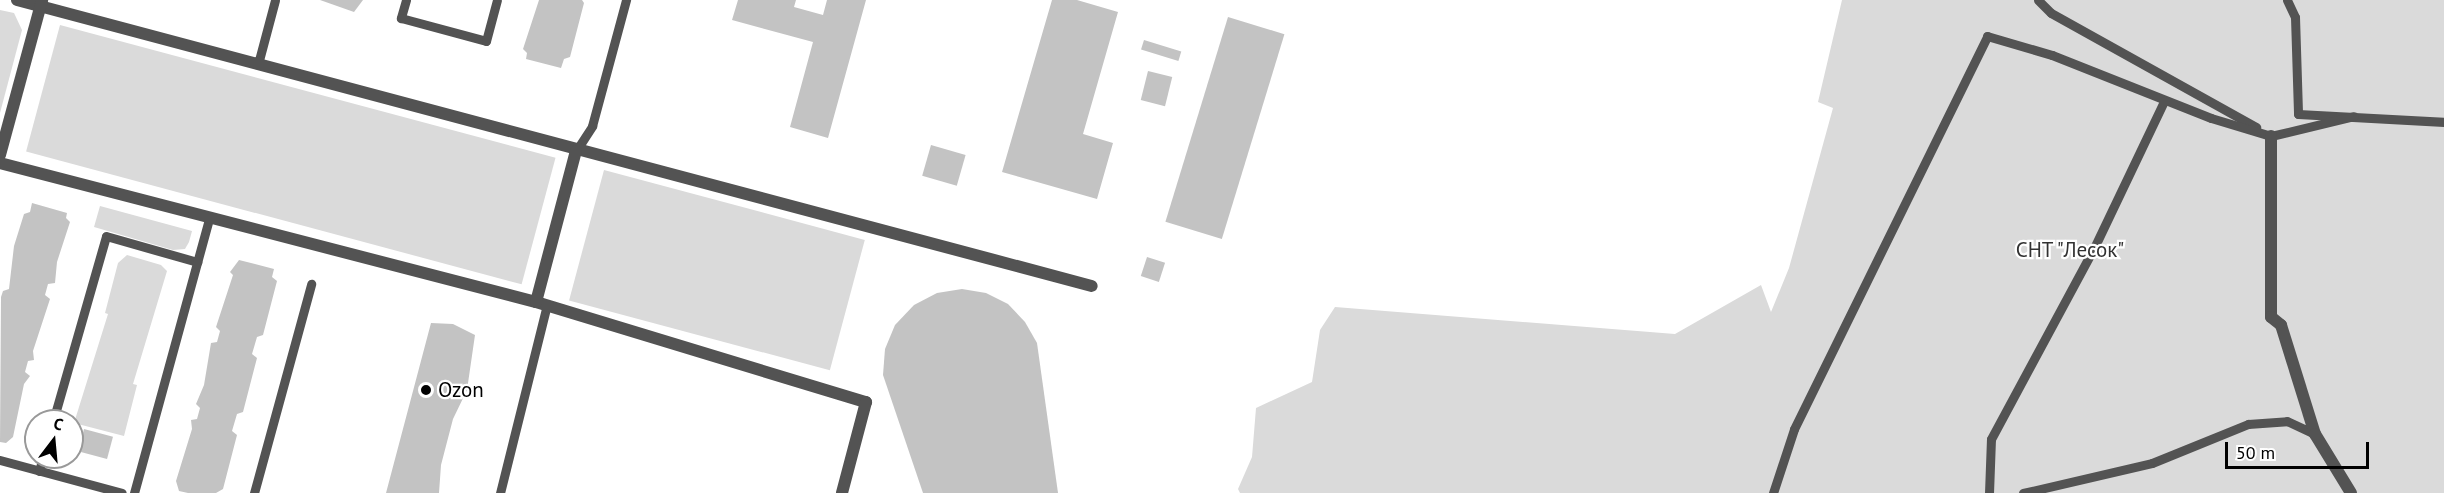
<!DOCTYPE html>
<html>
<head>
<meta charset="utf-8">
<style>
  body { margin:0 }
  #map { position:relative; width:2444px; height:493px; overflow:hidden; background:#fff; font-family:"PT Sans",sans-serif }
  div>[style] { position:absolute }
  .green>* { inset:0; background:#dadada; transform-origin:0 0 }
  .building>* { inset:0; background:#c3c3c3; transform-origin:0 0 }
  .service>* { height:9px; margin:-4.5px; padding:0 4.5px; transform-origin:4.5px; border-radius:4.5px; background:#535353 }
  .minor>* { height:12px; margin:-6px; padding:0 6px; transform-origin:6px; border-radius:6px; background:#535353 }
  .dots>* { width:16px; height:16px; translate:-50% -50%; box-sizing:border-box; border:3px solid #fff; border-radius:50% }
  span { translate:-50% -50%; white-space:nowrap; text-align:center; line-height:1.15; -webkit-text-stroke:4.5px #fff; paint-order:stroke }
  .park-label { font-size:21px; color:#313131 }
  .poi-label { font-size:21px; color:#000 }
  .left { translate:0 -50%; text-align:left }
  .north { position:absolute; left:24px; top:409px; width:60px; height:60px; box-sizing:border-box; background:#fff; border:2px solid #999; border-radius:50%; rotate:16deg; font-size:16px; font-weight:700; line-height:24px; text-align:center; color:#000 }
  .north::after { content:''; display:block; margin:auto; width:21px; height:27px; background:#000; clip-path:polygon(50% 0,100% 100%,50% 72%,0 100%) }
  .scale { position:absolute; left:2225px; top:442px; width:144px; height:27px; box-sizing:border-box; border:3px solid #000; border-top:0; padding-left:8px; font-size:18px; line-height:21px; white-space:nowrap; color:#000; -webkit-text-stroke:4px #fff; paint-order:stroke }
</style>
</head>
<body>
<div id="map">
  <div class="green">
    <div style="clip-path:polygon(1842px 0,2444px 0,2444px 493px,1240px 493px,1238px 489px,1252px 457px,1256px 408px,1312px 382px,1320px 330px,1335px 307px,1675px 334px,1761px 285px,1771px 312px,1789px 268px,1833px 108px,1818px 102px)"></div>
    <div style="clip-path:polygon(0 10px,14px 13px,22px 30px,0 113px)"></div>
    <div style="left:60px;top:25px;width:513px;height:131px;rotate:15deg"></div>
    <div style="left:604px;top:170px;width:270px;height:135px;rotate:15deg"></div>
    <div style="clip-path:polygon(100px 206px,192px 231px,189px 242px,185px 249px,173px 250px,94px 227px)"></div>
    <div style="clip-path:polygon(127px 255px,161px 265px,167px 271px,133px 384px,137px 385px,124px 436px,74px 423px,108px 314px,105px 313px,118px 263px)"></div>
  </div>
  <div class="building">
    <div style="clip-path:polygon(320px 0,363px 0,354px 12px)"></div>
    <div style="clip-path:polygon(539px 0,582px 0,584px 3px,570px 57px,564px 59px,561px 68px,526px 59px,527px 53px,523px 49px)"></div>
    <div style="clip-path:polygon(738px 0,796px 0,794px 7px,823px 15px,827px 0,866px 0,828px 138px,790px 127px,813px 42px,732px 20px)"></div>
    <div style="clip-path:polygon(1052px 0,1077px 0,1118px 12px,1083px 134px,1113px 143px,1097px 199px,1002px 172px)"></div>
    <div style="left:1228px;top:17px;width:59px;height:214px;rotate:17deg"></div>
    <div style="left:1144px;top:40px;width:39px;height:10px;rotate:17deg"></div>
    <div style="left:1148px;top:71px;width:25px;height:30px;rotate:14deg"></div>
    <div style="left:931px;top:145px;width:36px;height:32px;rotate:16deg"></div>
    <div style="clip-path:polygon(32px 203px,67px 213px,66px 218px,70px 222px,57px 262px,55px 283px,48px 284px,45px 295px,50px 299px,33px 351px,34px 360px,28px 361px,25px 372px,30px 376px,24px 384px,13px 437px,6px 443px,0 442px,1px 297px,3px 291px,9px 289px,14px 246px,24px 214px,30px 212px)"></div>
    <div style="left:1147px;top:257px;width:19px;height:20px;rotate:18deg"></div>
    <div style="clip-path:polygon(239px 260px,274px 269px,272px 277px,277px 281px,263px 335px,257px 337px,252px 354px,257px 358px,243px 412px,237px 414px,232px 431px,237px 435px,223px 489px,216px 493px,188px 493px,179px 491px,176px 481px,192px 429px,191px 420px,197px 419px,200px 408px,196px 404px,204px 385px,211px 343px,217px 342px,220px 331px,216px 327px,233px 275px,230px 272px)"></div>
    <div style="clip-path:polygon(962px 289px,986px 293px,1008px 304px,1025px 322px,1037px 343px,1058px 493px,923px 493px,883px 375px,885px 349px,895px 325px,914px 305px,937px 293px)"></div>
    <div style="clip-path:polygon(431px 323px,453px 324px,475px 335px,467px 390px,453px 419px,441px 465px,439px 493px,386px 493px)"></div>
    <div style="left:84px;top:429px;width:30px;height:23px;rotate:15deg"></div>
  </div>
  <div class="service">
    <div style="left:406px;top:0;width:19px;rotate:106deg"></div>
    <div style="left:401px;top:18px;width:88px;rotate:15.1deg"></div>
    <div style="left:486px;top:41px;width:42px;rotate:-75deg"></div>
    <div style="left:2038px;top:0;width:18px;rotate:45deg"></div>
    <div style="left:2051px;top:13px;width:235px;rotate:29.1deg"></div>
    <div style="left:2287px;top:0;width:19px;rotate:65deg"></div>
    <div style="left:2295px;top:17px;width:97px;rotate:88.2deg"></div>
    <div style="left:2298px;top:114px;width:146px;rotate:3.1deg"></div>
    <div style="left:258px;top:64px;width:66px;rotate:-75.1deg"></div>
    <div style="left:576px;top:151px;width:30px;rotate:-57deg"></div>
    <div style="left:592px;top:126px;width:131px;rotate:-74.9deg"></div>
    <div style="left:53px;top:421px;width:192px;rotate:-74deg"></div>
    <div style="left:106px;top:236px;width:95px;rotate:15.9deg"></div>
    <div style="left:0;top:460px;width:126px;rotate:15.1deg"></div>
    <div style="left:39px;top:471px;width:15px;rotate:-74deg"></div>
    <div style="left:134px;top:493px;width:284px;rotate:-74.7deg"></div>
    <div style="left:254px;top:493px;width:217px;rotate:-74.7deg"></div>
    <div style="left:500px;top:493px;width:194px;rotate:-76deg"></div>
    <div style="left:1773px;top:493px;width:67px;rotate:-71.8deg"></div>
    <div style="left:1794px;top:429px;width:438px;rotate:-63.8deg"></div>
    <div style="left:1987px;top:36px;width:68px;rotate:16.3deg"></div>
    <div style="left:2052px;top:55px;width:171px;rotate:21.6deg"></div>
    <div style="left:2211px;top:118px;width:63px;rotate:16.7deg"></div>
    <div style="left:2271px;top:136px;width:85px;rotate:-13.5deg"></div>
    <div style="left:1989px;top:493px;width:54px;rotate:-87.9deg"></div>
    <div style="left:1991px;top:439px;width:217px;rotate:-61.7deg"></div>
    <div style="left:2094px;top:248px;width:163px;rotate:-64.5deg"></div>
    <div style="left:2023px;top:493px;width:132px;rotate:-13.1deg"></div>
    <div style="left:2152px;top:463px;width:104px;rotate:-22.1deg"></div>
    <div style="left:2248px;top:424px;width:39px;rotate:-4deg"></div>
    <div style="left:2287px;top:421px;width:31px;rotate:25deg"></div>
  </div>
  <div class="minor">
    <div style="left:17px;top:0;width:1112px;rotate:14.9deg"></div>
    <div style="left:2271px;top:136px;width:181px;rotate:90deg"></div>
    <div style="left:2271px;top:317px;width:13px;rotate:39deg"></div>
    <div style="left:2281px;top:325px;width:114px;rotate:72.7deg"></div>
    <div style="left:2315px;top:434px;width:69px;rotate:58.6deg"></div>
    <div style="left:0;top:155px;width:161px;rotate:-74.8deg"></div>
    <div style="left:0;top:163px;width:554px;rotate:14.54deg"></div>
    <div style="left:536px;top:302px;width:345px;rotate:16.9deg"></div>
    <div style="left:866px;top:402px;width:94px;rotate:104.8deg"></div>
    <div style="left:536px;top:302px;width:156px;rotate:-75.2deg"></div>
  </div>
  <div class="dots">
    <div style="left:426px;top:390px;background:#000"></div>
  </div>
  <div class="park-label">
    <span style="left:2070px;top:250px">СНТ "Лесок"</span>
  </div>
  <div class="poi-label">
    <span class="left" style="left:438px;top:390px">Ozon</span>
  </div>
  <div class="north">С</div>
  <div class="scale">50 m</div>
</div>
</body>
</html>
